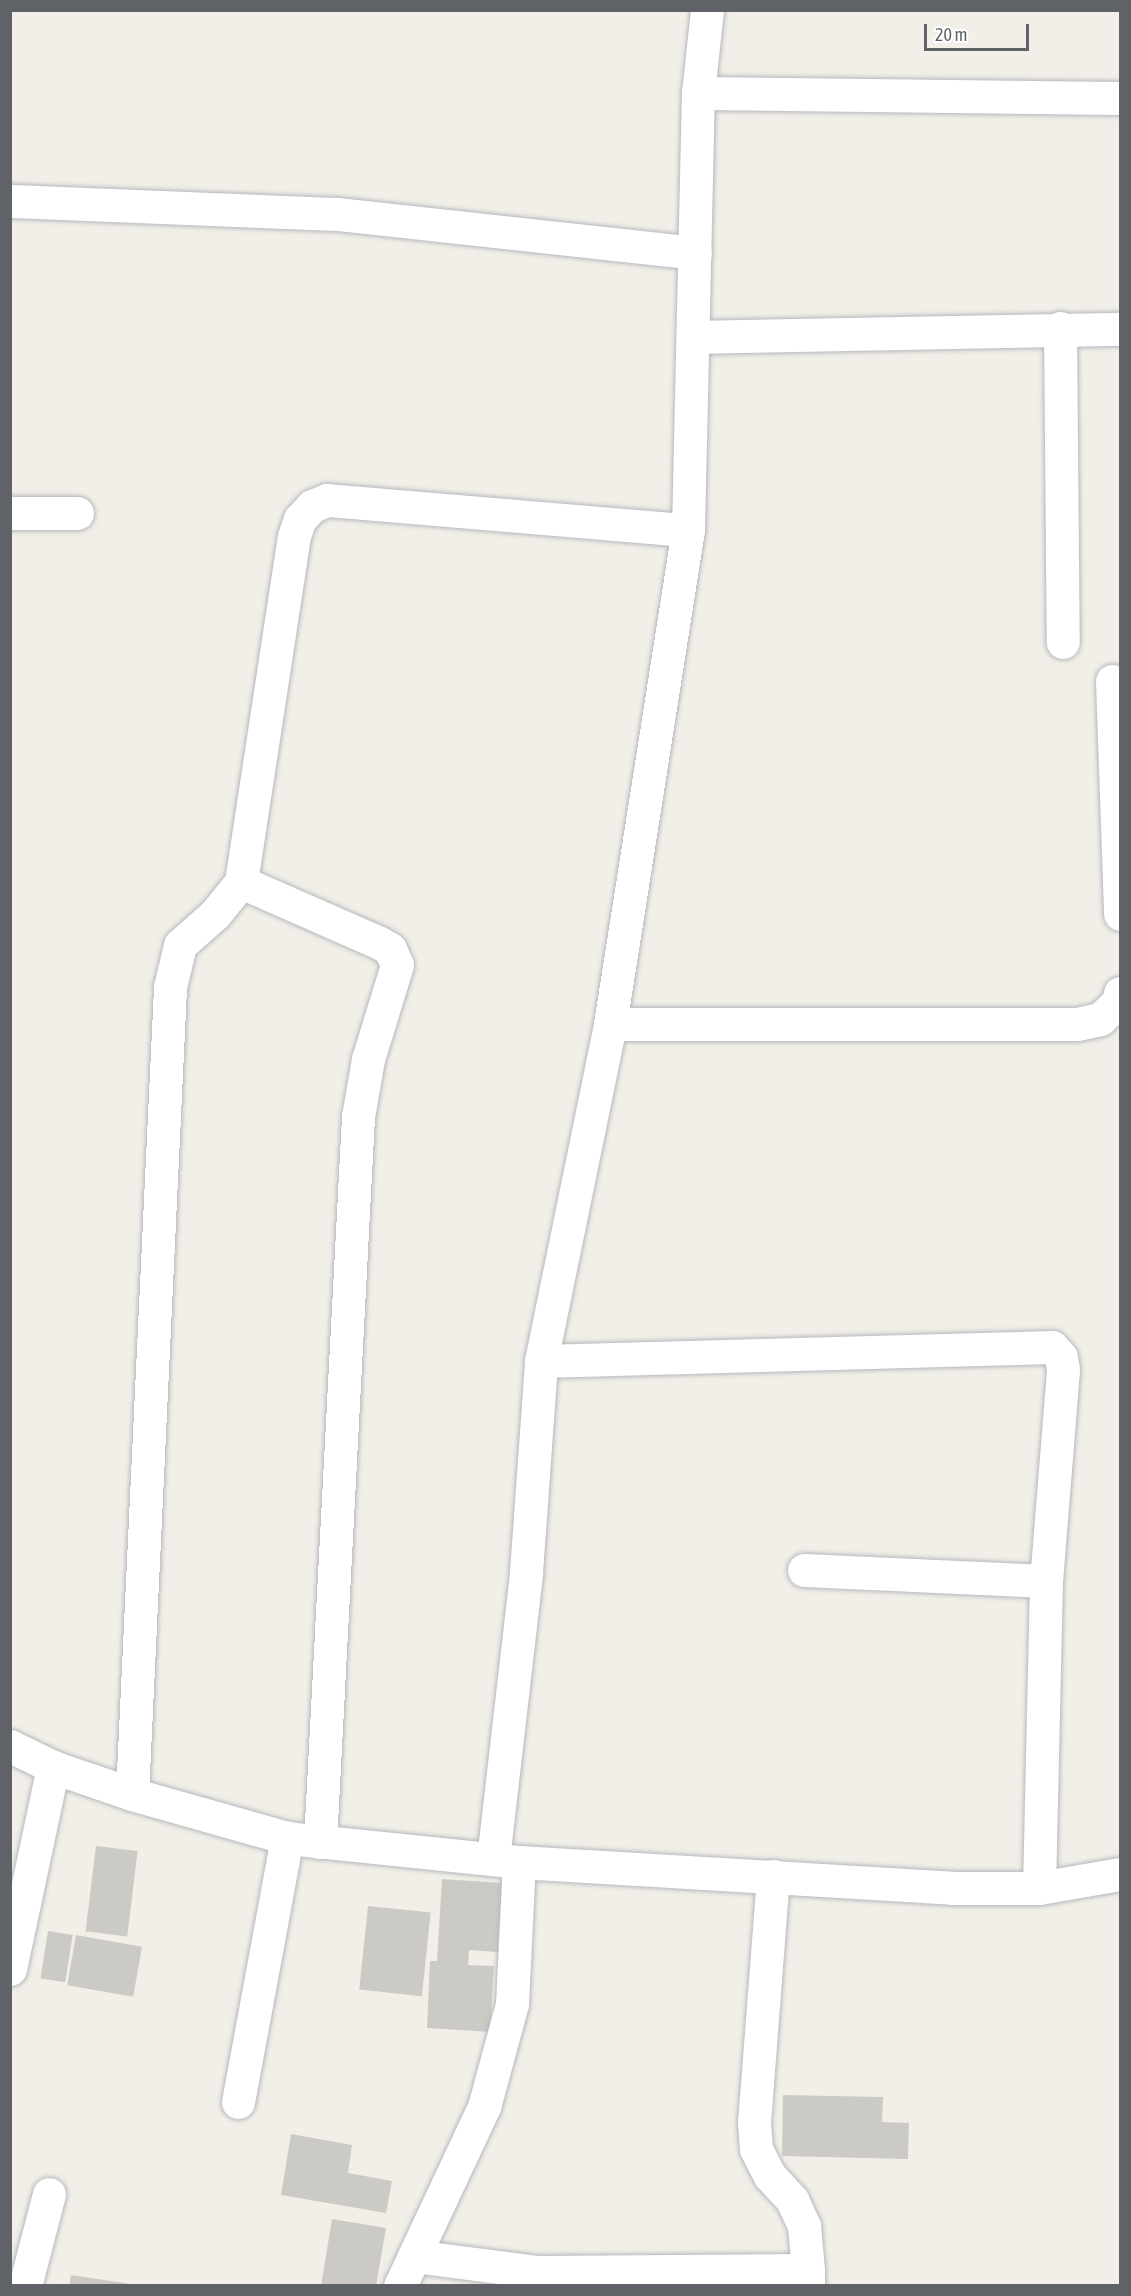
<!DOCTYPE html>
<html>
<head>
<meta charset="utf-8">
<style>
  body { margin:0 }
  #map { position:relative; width:1131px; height:2296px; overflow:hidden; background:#f1efe8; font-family:"Asap Condensed",sans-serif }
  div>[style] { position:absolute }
  .building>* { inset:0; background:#cccac5; transform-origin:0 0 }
  .roads { filter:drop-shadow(0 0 2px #b5b8bc) drop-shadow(0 0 2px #b5b8bc) }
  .minor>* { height:33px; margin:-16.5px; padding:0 16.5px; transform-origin:16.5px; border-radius:16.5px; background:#fff }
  span { translate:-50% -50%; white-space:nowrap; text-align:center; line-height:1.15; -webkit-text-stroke:4.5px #fff; paint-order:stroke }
  .frame { position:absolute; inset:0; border:12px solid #5f6368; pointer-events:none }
  .scale { position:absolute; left:924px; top:24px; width:105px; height:27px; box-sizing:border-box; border:3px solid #5f6368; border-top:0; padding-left:8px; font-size:18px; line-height:21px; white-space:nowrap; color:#5f6368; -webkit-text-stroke:4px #fff; paint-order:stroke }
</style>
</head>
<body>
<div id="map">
  <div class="building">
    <div style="left:96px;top:1846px;width:42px;height:86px;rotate:7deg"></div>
    <div style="clip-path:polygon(442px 1879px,502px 1883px,498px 1952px,469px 1950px,468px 1965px,494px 1966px,490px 2032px,427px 2028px,430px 1961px,437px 1961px)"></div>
    <div style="left:368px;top:1906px;width:63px;height:84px;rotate:6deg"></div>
    <div style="left:48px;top:1931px;width:25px;height:48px;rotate:9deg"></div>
    <div style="left:76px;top:1935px;width:67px;height:51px;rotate:10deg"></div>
    <div style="clip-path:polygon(783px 2095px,883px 2097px,882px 2122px,909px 2123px,908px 2159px,782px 2156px)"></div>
    <div style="clip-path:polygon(291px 2134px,352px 2145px,348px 2173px,392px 2181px,386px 2213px,281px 2195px)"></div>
    <div style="clip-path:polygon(332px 2219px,386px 2228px,376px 2286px,321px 2286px)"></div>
    <div style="clip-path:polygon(71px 2275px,131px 2284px,131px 2286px,69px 2286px)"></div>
  </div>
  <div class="roads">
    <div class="minor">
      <div style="left:698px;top:93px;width:422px;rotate:0.7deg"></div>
      <div style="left:10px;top:201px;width:327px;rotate:2.3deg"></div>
      <div style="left:337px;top:214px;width:360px;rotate:6.2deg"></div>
      <div style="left:1060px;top:328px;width:314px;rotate:89.5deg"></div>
      <div style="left:694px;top:337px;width:426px;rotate:-1.1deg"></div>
      <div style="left:10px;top:513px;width:67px"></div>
      <div style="left:1112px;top:681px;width:233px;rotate:88deg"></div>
      <div style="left:241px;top:882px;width:150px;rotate:23.7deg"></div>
      <div style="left:378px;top:942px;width:14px;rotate:30deg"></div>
      <div style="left:390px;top:949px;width:17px;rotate:66deg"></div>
      <div style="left:397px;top:965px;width:98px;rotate:107.1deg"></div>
      <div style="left:368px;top:1059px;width:59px;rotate:99.8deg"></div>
      <div style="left:358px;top:1117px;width:726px;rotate:93deg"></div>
      <div style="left:610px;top:1024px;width:467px"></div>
      <div style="left:1077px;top:1024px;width:24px;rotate:-12deg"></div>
      <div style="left:1100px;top:1019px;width:26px;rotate:-43deg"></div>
      <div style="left:1119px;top:1001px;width:8px;rotate:-83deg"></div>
      <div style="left:541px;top:1361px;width:511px;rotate:-1.57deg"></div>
      <div style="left:1052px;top:1347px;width:13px;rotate:48deg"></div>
      <div style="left:1061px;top:1357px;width:13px;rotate:81deg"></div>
      <div style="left:1063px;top:1370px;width:212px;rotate:94.6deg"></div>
      <div style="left:1046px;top:1581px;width:307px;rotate:91.3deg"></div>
      <div style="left:804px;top:1570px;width:242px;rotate:2.6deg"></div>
      <div style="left:10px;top:1746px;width:48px;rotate:26deg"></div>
      <div style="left:53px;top:1767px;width:83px;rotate:18.9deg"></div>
      <div style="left:132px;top:1794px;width:161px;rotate:15.8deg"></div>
      <div style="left:287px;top:1838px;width:233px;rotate:5.9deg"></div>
      <div style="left:519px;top:1862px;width:434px;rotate:3.4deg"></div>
      <div style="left:952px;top:1888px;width:87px"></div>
      <div style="left:1039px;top:1888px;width:82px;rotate:-9.8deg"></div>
      <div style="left:132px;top:1794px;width:808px;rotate:-87.3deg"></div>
      <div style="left:170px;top:987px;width:43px;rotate:-76.6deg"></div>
      <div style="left:180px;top:945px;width:47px;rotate:-41.5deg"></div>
      <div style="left:215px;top:914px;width:41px;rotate:-50.9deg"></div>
      <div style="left:241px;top:882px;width:350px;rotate:-81.3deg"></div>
      <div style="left:294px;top:536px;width:18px;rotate:-71deg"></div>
      <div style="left:300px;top:519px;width:18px;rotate:-47deg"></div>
      <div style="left:312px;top:506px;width:16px;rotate:-22deg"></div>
      <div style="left:327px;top:500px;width:362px;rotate:4.8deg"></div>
      <div style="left:493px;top:1859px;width:289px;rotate:-83.4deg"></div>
      <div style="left:526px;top:1572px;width:212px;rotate:-85.9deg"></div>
      <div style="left:541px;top:1361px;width:344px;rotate:-78.4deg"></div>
      <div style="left:610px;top:1024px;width:500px;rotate:-81.03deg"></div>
      <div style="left:688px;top:530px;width:437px;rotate:-88.7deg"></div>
      <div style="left:698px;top:93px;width:83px;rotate:-83.8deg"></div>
      <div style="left:773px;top:1876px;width:246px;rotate:94.4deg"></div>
      <div style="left:754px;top:2121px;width:28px;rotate:86deg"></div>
      <div style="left:756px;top:2149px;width:30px;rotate:63deg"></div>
      <div style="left:770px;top:2176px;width:33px;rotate:47deg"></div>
      <div style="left:792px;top:2200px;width:29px;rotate:65deg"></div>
      <div style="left:804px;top:2226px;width:44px;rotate:84.8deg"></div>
      <div style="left:10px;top:1969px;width:207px;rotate:-78deg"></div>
      <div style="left:238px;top:2102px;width:269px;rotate:-79.5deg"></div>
      <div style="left:414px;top:2256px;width:125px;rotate:7.4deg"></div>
      <div style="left:538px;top:2272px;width:270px;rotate:-0.4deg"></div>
      <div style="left:808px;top:2270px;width:16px;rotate:90deg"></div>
      <div style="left:25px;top:2286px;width:95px;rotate:-75.4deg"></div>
      <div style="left:400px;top:2286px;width:198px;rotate:-64.9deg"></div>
      <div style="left:484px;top:2107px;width:107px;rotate:-74.8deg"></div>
      <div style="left:512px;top:2004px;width:142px;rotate:-87.2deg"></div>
    </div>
  </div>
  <div class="frame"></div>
  <div class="scale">20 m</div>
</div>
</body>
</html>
